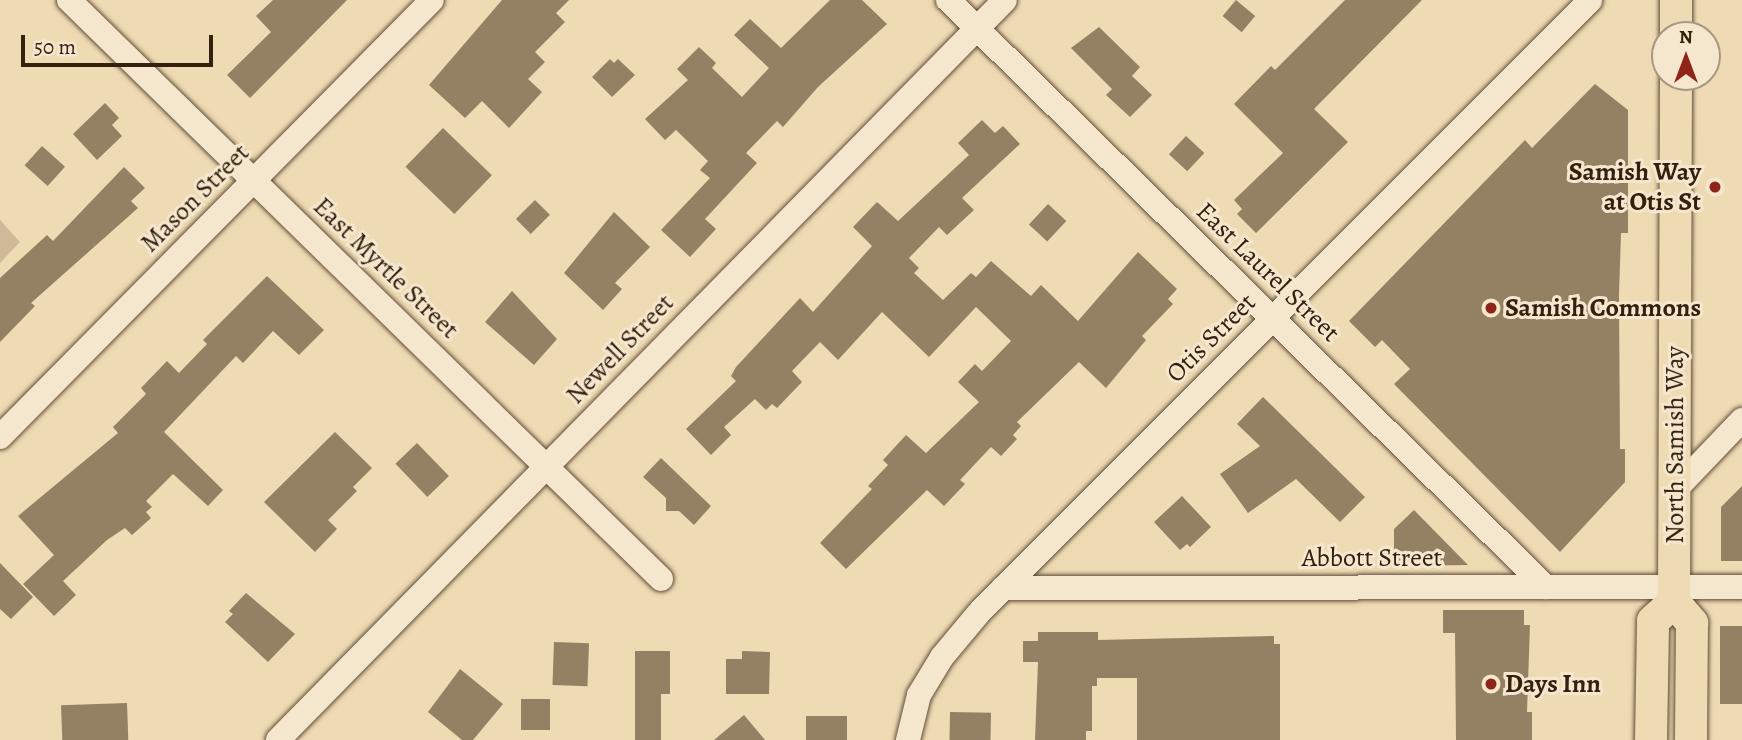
<!DOCTYPE html>
<html>
<head>
<meta charset="utf-8">
<style>
  body { margin:0 }
  #map { position:relative; width:1742px; height:740px; overflow:hidden; background:#eedab3; font-family:Alegreya,serif }
  div>[style] { position:absolute }
  .green>* { inset:0; background:#ceba97 }
  .building>* { inset:0; background:#948164; transform-origin:0 0 }
  .roads { filter:drop-shadow(0 0 2px #624e38) drop-shadow(0 0 2px #624e38) }
  .minor>* { height:24px; margin:-12px; padding:0 12px; transform-origin:12px; border-radius:12px; background:#f4e7ce }
  .major>* { height:32px; margin:-16px; padding:0 16px; transform-origin:16px; border-radius:16px; background:#eedab3 }
  .dots>* { width:19px; height:19px; translate:-50% -50%; box-sizing:border-box; border:4px solid #f4e7ce; border-radius:50% }
  span { translate:-50% -50%; white-space:nowrap; text-align:center; line-height:1.15; -webkit-text-stroke:6px #f4e7ce; paint-order:stroke }
  .poi-label { font-size:26px; color:#33200f; font-weight:700 }
  .right { translate:-100% -50%; text-align:right }
  .left { translate:0 -50%; text-align:left }
  .street-label { font-size:26px; color:#33200f }
  .north { position:absolute; left:1651px; top:21px; width:70px; height:70px; box-sizing:border-box; background:#f4e7ce; border:2px solid #a79782; border-radius:50%; rotate:0deg; font-size:19px; font-weight:700; line-height:28px; text-align:center; color:#33200f }
  .north::after { content:''; display:block; margin:auto; width:24px; height:32px; background:#8f2418; clip-path:polygon(50% 0,100% 100%,50% 72%,0 100%) }
  .scale { position:absolute; left:21px; top:35px; width:192px; height:32px; box-sizing:border-box; border:4px solid #33200f; border-top:0; padding-left:9px; font-size:21px; line-height:24px; white-space:nowrap; color:#33200f; -webkit-text-stroke:5px #f4e7ce; paint-order:stroke }
</style>
</head>
<body>
<div id="map">
  <div class="green">
    <div style="clip-path:polygon(0 220px,20px 242px,0 263px)"></div>
  </div>
  <div class="building">
    <div style="clip-path:polygon(273px 0,347px 0,250px 98px,227px 75px,271px 32px,256px 16px)"></div>
    <div style="clip-path:polygon(502px 0,569px 0,556px 13px,565px 22px,535px 52px,545px 62px,528px 79px,542px 92px,509px 128px,482px 101px,465px 118px,429px 85px)"></div>
    <div style="clip-path:polygon(830px 0,862px 0,887px 24px,818px 87px,783px 127px,777px 121px,746px 153px,757px 163px,705px 219px,716px 229px,690px 257px,661px 230px,710px 178px,700px 170px,708px 161px,676px 130px,665px 140px,645px 119px,688px 80px,677px 69px,699px 47px,716px 63px,712px 68px,742px 97px,769px 68px,734px 35px,750px 19px,781px 48px)"></div>
    <div style="left:1236px;top:0;width:25px;height:21px;rotate:40deg"></div>
    <div style="clip-path:polygon(1345px 0,1422px 0,1314px 109px,1348px 142px,1256px 233px,1237px 214px,1242px 209px,1234px 200px,1283px 153px,1234px 104px,1271px 66px,1275px 70px)"></div>
    <div style="clip-path:polygon(1099px 27px,1140px 67px,1132px 76px,1152px 95px,1130px 117px,1106px 95px,1112px 89px,1071px 48px)"></div>
    <div style="clip-path:polygon(610px 59px,614px 63px,618px 59px,635px 75px,612px 97px,592px 77px)"></div>
    <div style="clip-path:polygon(1595px 84px,1628px 110px,1628px 233px,1621px 233px,1619px 295px,1620px 449px,1625px 449px,1625px 482px,1560px 552px,1394px 384px,1410px 369px,1382px 340px,1375px 347px,1349px 321px,1525px 140px,1532px 148px)"></div>
    <div style="clip-path:polygon(105px 103px,119px 118px,112px 125px,122px 136px,97px 160px,73px 134px)"></div>
    <div style="clip-path:polygon(982px 120px,995px 133px,1003px 126px,1020px 144px,962px 198px,974px 210px,947px 235px,939px 227px,909px 258px,919px 268px,914px 273px,943px 300px,971px 273px,976px 277px,991px 261px,1031px 296px,1041px 285px,1078px 321px,1138px 252px,1177px 289px,1168px 299px,1173px 304px,1142px 336px,1146px 340px,1106px 388px,1079px 362px,1017px 422px,1021px 426px,1013px 435px,1017px 439px,1001px 456px,991px 447px,960px 480px,965px 484px,944px 506px,927px 490px,846px 569px,820px 543px,872px 489px,868px 486px,888px 465px,883px 460px,906px 435px,926px 453px,979px 402px,958px 382px,975px 364px,982px 371px,1011px 341px,976px 307px,929px 357px,882px 312px,838px 360px,820px 342px,792px 371px,802px 382px,777px 408px,772px 404px,766px 410px,755px 399px,724px 427px,731px 435px,711px 455px,686px 429px,736px 381px,731px 376px,736px 367px,800px 298px,813px 312px,872px 246px,853px 227px,877px 202px,898px 221px,969px 155px,958px 143px)"></div>
    <div style="left:443px;top:128px;width:68px;height:54px;rotate:44deg"></div>
    <div style="left:1186px;top:136px;width:25px;height:25px;rotate:43deg"></div>
    <div style="left:42px;top:146px;width:31px;height:26px;rotate:42deg"></div>
    <div style="clip-path:polygon(124px 167px,145px 188px,131px 201px,138px 208px,31px 303px,35px 306px,0 342px,0 278px,47px 235px,53px 241px)"></div>
    <div style="left:535px;top:200px;width:21px;height:27px;rotate:45deg"></div>
    <div style="left:1048px;top:204px;width:25px;height:28px;rotate:43deg"></div>
    <div style="clip-path:polygon(614px 212px,650px 247px,615px 283px,622px 289px,603px 310px,564px 273px)"></div>
    <div style="clip-path:polygon(267px 276px,324px 330px,299px 355px,273px 331px,243px 363px,236px 356px,164px 432px,223px 490px,208px 506px,173px 474px,146px 501px,152px 507px,146px 512px,151px 518px,132px 535px,125px 528px,107px 540px,63px 581px,76px 595px,54px 616px,23px 584px,54px 555px,18px 516px,118px 433px,113px 427px,146px 394px,141px 388px,167px 361px,179px 373px,207px 344px,203px 340px)"></div>
    <div style="clip-path:polygon(512px 291px,557px 339px,534px 365px,485px 322px)"></div>
    <div style="clip-path:polygon(1263px 397px,1365px 497px,1340px 522px,1296px 479px,1248px 513px,1220px 474px,1260px 446px,1237px 424px)"></div>
    <div style="clip-path:polygon(335px 432px,372px 468px,353px 487px,357px 491px,328px 520px,337px 529px,315px 552px,264px 502px)"></div>
    <div style="left:417px;top:443px;width:46px;height:30px;rotate:46deg"></div>
    <div style="clip-path:polygon(661px 458px,711px 506px,694px 525px,679px 511px,666px 511px,666px 498px,643px 477px)"></div>
    <div style="clip-path:polygon(1742px 486px,1742px 561px,1721px 561px,1721px 507px)"></div>
    <div style="clip-path:polygon(1182px 496px,1211px 527px,1190px 547px,1187px 544px,1180px 550px,1154px 522px)"></div>
    <div style="clip-path:polygon(1414px 510px,1468px 565px,1394px 566px,1394px 529px)"></div>
    <div style="clip-path:polygon(0 563px,33px 597px,11px 619px,0 609px)"></div>
    <div style="clip-path:polygon(246px 593px,295px 634px,268px 662px,225px 622px,233px 614px,229px 611px)"></div>
    <div style="clip-path:polygon(1443px 610px,1524px 610px,1524px 625px,1530px 625px,1527px 712px,1532px 712px,1532px 740px,1456px 740px,1455px 633px,1443px 633px)"></div>
    <div style="left:1720px;top:626px;width:22px;height:78px"></div>
    <div style="clip-path:polygon(1038px 632px,1098px 632px,1098px 640px,1274px 636px,1274px 644px,1280px 644px,1280px 740px,1137px 740px,1137px 678px,1097px 678px,1097px 686px,1092px 686px,1092px 731px,1086px 731px,1086px 740px,1035px 740px,1038px 662px,1023px 662px,1023px 641px,1038px 641px)"></div>
    <div style="left:554px;top:642px;width:35px;height:43px;rotate:2deg"></div>
    <div style="clip-path:polygon(635px 651px,670px 651px,670px 694px,661px 694px,661px 740px,635px 740px)"></div>
    <div style="clip-path:polygon(742px 651px,770px 652px,769px 694px,726px 694px,726px 659px,742px 659px)"></div>
    <div style="clip-path:polygon(460px 669px,503px 704px,473px 740px,462px 740px,428px 712px)"></div>
    <div style="left:550px;top:699px;width:31px;height:29px;rotate:90deg"></div>
    <div style="left:127px;top:703px;width:37px;height:66px;rotate:88deg"></div>
    <div style="left:950px;top:712px;width:41px;height:28px;rotate:1deg"></div>
    <div style="clip-path:polygon(744px 715px,765px 740px,714px 740px)"></div>
    <div style="left:806px;top:716px;width:41px;height:24px"></div>
  </div>
  <div class="roads">
    <div class="minor">
      <div style="left:69px;top:0;width:828px;rotate:44.36deg"></div>
      <div style="left:948px;top:0;width:838px;rotate:44.47deg"></div>
      <div style="left:0;top:437px;width:614px;rotate:-45.33deg"></div>
      <div style="left:1675px;top:490px;width:97px;rotate:-46.3deg"></div>
      <div style="left:1003px;top:588px;width:739px;rotate:-0.08deg"></div>
      <div style="left:278px;top:740px;width:1037px;rotate:-45.51deg"></div>
      <div style="left:908px;top:740px;width:46px;rotate:-76.3deg"></div>
      <div style="left:919px;top:695px;width:44px;rotate:-58.8deg"></div>
      <div style="left:942px;top:657px;width:56px;rotate:-50.1deg"></div>
      <div style="left:978px;top:614px;width:867px;rotate:-45.09deg"></div>
    </div>
    <div class="major">
      <div style="left:1676px;top:35px;width:35px;rotate:-90deg"></div>
      <div style="left:1676px;top:77px;width:525px;rotate:90.22deg"></div>
      <div style="left:1674px;top:602px;width:28px;rotate:49deg"></div>
      <div style="left:1692px;top:623px;width:117px;rotate:90.5deg"></div>
      <div style="left:1651px;top:740px;width:119px;rotate:-89deg"></div>
      <div style="left:1653px;top:621px;width:28px;rotate:-42deg"></div>
    </div>
  </div>
  <div class="dots">
    <div style="left:1715px;top:187px;background:#8f2418"></div>
    <div style="left:1491px;top:308px;background:#8f2418"></div>
    <div style="left:1491px;top:684px;background:#8f2418"></div>
  </div>
  <div class="poi-label">
    <span class="right" style="left:1701px;top:187px">Samish Way<br>at Otis St</span>
    <span class="left" style="left:1505px;top:308px">Samish Commons</span>
    <span class="left" style="left:1505px;top:684px">Days Inn</span>
  </div>
  <div class="street-label">
    <span style="left:195px;top:198px;rotate:-45deg">Mason Street</span>
    <span style="left:386px;top:268px;rotate:44deg">East Myrtle Street</span>
    <span style="left:1268px;top:272px;rotate:44deg">East Laurel Street</span>
    <span style="left:1211px;top:338px;rotate:-45deg">Otis Street</span>
    <span style="left:620px;top:349px;rotate:-46deg">Newell Street</span>
    <span style="left:1675px;top:445px;rotate:-90deg">North Samish Way</span>
    <span style="left:1372px;top:558px">Abbott Street</span>
  </div>
  <div class="north">N</div>
  <div class="scale">50 m</div>
</div>
</body>
</html>
